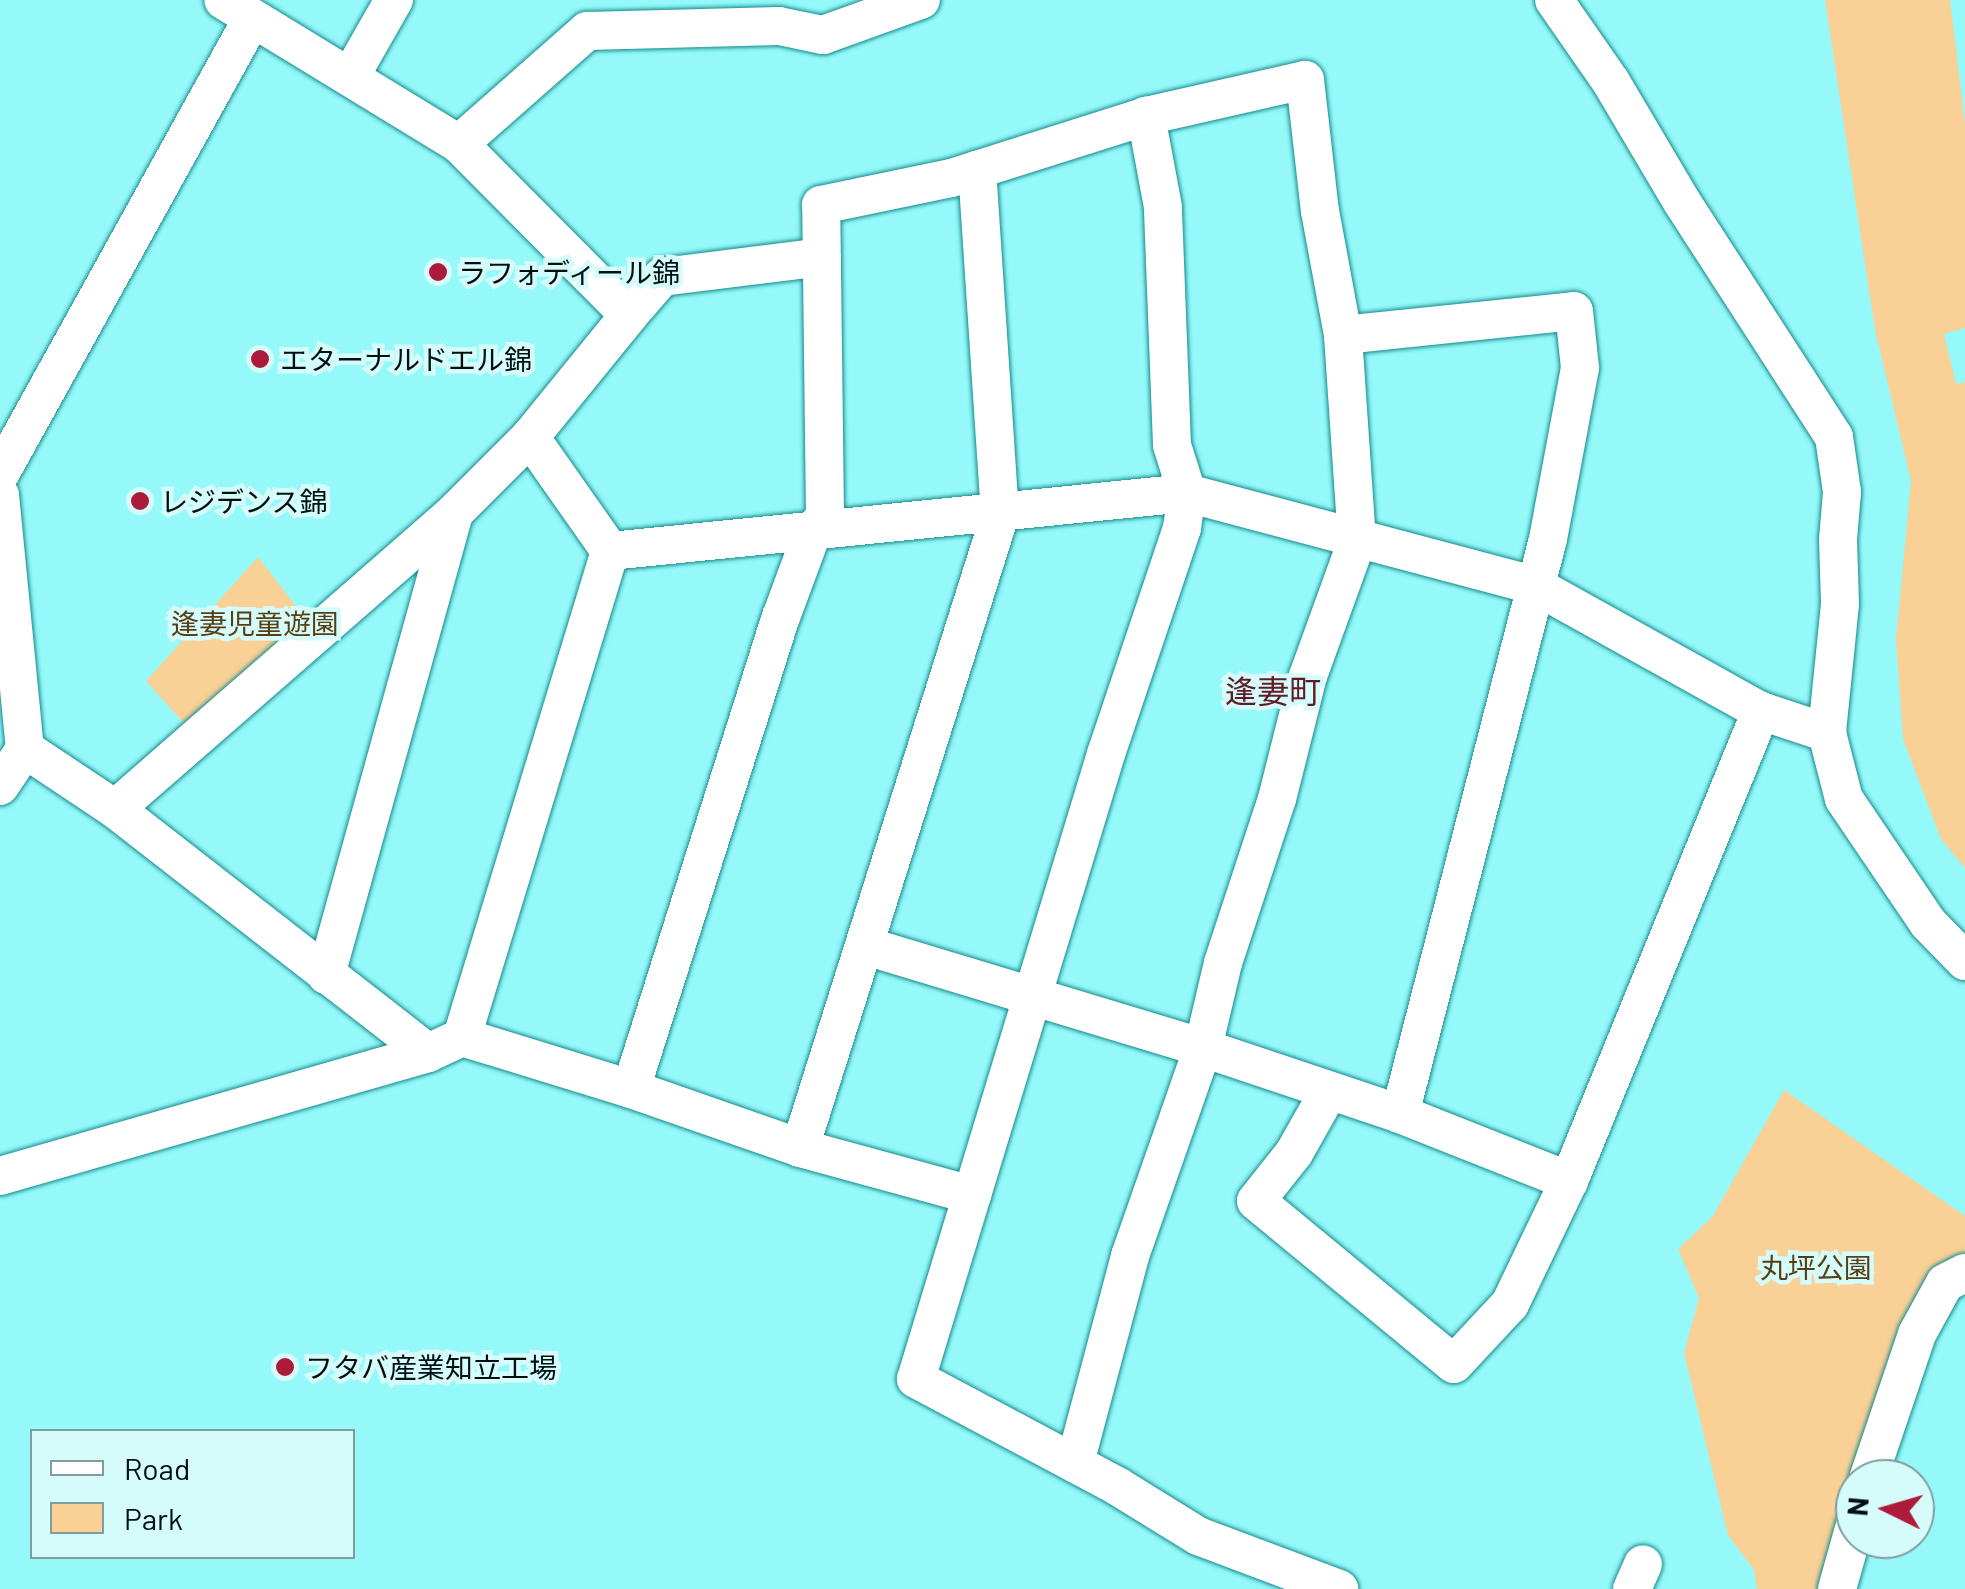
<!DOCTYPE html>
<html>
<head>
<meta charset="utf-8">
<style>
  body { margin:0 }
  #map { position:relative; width:1965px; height:1589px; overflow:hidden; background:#95f9fa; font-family:Barlow,"Noto Sans JP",sans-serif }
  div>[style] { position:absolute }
  .green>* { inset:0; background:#f9d096 }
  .roads { filter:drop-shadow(0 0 2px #148a8c) drop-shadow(0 0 2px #148a8c) }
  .street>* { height:38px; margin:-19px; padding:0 19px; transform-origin:19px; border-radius:19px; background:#fff }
  .dots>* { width:28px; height:28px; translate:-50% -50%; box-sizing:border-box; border:5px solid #d6fbfb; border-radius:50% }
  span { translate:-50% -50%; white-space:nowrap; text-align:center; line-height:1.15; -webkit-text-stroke:9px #d6fbfb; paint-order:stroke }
  .poi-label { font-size:28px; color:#001010 }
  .left { translate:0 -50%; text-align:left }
  .park-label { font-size:28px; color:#573e13 }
  .quarter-label { font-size:32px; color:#611b25 }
  .legend { position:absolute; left:30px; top:1429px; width:325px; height:130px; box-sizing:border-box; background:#d6fbfb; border:2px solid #809d9d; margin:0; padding:12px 18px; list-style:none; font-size:30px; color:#001010 }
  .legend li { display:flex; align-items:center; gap:20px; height:50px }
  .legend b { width:50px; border:2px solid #809d9d }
  .north { position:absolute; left:1835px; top:1459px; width:100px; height:100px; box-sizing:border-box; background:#d6fbfb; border:2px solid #809d9d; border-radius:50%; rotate:275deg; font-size:28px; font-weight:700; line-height:40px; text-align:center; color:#001010 }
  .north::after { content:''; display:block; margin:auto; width:35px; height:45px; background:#ae1a3a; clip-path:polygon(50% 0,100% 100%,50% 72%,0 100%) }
</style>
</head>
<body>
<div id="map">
  <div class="green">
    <div style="clip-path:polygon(1825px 0,1950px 0,1965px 123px,1965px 328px,1944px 334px,1956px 384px,1965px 382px,1965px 868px,1941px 839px,1903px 739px,1896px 639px,1911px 481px,1875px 330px)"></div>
    <div style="clip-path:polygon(258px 557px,312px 627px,190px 730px,146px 681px)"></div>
    <div style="clip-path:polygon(1784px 1090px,1965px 1216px,1965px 1266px,1855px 1479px,1828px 1589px,1757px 1589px,1754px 1570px,1728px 1535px,1684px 1353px,1699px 1298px,1678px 1249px,1713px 1216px)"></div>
  </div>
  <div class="roads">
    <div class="street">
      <div style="left:1554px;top:0;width:100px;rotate:55.2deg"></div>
      <div style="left:1611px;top:82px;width:139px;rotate:59.4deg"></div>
      <div style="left:1682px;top:202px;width:280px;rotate:57.1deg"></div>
      <div style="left:1834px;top:437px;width:56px;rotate:81.7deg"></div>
      <div style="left:1842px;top:492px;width:48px;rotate:94.8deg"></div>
      <div style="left:1838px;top:540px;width:64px;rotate:88.2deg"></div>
      <div style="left:1840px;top:604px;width:130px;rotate:95.8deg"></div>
      <div style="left:1827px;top:733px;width:68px;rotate:75.6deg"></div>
      <div style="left:1844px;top:799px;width:150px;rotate:55.9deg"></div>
      <div style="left:1928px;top:923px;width:53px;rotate:45.8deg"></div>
      <div style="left:350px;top:77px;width:89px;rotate:-60.3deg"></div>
      <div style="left:459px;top:144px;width:171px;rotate:-41.4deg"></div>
      <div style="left:587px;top:31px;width:192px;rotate:-1.5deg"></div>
      <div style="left:779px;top:26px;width:45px;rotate:11.6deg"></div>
      <div style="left:823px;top:35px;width:104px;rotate:-19.7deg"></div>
      <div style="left:629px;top:315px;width:50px;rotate:-49deg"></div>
      <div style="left:662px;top:277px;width:161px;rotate:-7.1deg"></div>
      <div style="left:530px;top:437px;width:139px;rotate:54.9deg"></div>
      <div style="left:0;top:474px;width:520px;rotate:-61.02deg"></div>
      <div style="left:0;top:495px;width:255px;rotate:84.4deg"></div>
      <div style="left:25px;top:749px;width:108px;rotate:33.7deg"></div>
      <div style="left:115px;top:809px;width:397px;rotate:37.9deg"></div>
      <div style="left:610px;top:551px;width:580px;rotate:-5.74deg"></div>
      <div style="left:1187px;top:493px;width:361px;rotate:14.9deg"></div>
      <div style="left:1536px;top:586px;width:257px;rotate:29.1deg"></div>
      <div style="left:1761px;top:711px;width:70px;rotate:18.4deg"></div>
      <div style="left:0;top:786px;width:45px;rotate:-56deg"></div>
      <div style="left:115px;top:809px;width:450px;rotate:-41.1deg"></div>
      <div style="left:454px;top:513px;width:107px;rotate:-45deg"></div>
      <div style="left:530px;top:437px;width:157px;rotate:-50.9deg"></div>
      <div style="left:629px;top:315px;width:241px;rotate:-134.8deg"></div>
      <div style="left:459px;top:144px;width:276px;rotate:-148.6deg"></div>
      <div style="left:866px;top:946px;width:352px;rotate:16.8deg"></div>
      <div style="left:1203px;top:1048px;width:208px;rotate:18.5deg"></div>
      <div style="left:1400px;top:1114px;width:182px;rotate:21.6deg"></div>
      <div style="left:1569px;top:1181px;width:508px;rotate:-67.78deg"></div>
      <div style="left:326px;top:975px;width:479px;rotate:-74.5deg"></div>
      <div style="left:462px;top:1037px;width:508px;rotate:-73.06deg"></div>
      <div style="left:631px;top:1089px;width:495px;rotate:-72.4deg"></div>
      <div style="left:781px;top:617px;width:90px;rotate:-69.7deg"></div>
      <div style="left:812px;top:533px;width:21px;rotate:-53deg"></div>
      <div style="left:825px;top:516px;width:311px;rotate:-90.7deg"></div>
      <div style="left:821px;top:205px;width:133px;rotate:-11.7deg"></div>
      <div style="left:951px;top:178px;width:205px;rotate:-17.6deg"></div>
      <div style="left:1146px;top:116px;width:163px;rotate:-12.8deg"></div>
      <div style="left:1305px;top:80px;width:132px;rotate:83.5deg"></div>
      <div style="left:1320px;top:211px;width:126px;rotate:79.5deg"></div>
      <div style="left:1343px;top:335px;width:232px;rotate:-5.9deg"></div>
      <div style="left:1574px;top:311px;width:57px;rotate:84deg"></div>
      <div style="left:1580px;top:368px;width:174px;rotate:100.6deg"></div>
      <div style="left:1548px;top:539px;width:594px;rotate:104.43deg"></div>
      <div style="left:1329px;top:1091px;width:71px;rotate:119.4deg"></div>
      <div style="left:1294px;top:1153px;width:61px;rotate:128.4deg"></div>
      <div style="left:1256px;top:1201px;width:256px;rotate:39.5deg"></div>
      <div style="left:1454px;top:1364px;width:82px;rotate:-47deg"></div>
      <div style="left:1510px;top:1304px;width:136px;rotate:-64.4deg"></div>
      <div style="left:800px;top:1148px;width:664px;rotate:-72.47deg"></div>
      <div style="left:1000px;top:515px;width:346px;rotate:-93.8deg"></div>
      <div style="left:0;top:1176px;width:445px;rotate:-16deg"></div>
      <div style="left:428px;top:1053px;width:38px;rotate:-25deg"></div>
      <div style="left:462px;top:1037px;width:177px;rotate:17.1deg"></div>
      <div style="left:631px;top:1089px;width:179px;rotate:19.2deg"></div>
      <div style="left:800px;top:1148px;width:178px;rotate:15.3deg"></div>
      <div style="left:972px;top:1195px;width:192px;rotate:106.9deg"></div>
      <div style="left:916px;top:1379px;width:228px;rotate:28deg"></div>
      <div style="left:1117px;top:1486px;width:95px;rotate:31.7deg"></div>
      <div style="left:1198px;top:1536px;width:151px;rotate:20.6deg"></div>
      <div style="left:972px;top:1195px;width:461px;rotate:-73.1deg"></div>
      <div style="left:1106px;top:754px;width:238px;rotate:-71.4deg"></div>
      <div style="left:1182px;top:528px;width:35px;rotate:-82deg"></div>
      <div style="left:1187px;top:493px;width:50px;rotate:-107.4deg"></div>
      <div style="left:1172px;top:445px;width:238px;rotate:-92.2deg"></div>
      <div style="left:1163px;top:207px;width:93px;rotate:-100.6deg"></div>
      <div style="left:1075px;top:1463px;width:214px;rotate:-75.1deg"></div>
      <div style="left:1130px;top:1256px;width:220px;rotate:-70.7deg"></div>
      <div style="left:1203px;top:1048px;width:87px;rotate:-76.8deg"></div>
      <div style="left:1223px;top:963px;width:173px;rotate:-71.8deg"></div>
      <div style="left:1277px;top:799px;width:127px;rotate:-75.9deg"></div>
      <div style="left:1308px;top:676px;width:144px;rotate:-70.1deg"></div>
      <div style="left:1357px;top:541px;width:206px;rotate:-93.9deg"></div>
      <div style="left:1868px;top:1479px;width:153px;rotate:-71.3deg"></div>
      <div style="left:1917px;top:1334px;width:58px;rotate:-61.2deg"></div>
      <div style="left:1945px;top:1283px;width:22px;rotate:-27deg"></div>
      <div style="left:1632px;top:1589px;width:27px;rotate:-66deg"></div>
      <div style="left:1837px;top:1589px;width:66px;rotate:-74.3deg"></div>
    </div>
  </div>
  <div class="dots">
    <div style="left:438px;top:272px;background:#ae1a3a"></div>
    <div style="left:260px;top:359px;background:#ae1a3a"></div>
    <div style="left:140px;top:501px;background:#ae1a3a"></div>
    <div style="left:285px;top:1367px;background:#ae1a3a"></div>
  </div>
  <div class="poi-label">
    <span class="left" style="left:458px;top:272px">ラフォディール錦</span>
    <span class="left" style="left:280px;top:359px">エターナルドエル錦</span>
    <span class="left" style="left:160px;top:501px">レジデンス錦</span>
    <span class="left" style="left:305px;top:1367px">フタバ産業知立工場</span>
  </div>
  <div class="park-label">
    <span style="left:255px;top:623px">逢妻児童遊園</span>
    <span style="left:1816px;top:1267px">丸坪公園</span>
  </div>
  <div class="quarter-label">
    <span style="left:1273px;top:690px">逢妻町</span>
  </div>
  <ul class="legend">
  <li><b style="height:12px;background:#fff"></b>Road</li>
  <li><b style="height:28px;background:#f9d096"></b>Park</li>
  </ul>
  <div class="north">N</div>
</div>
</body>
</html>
